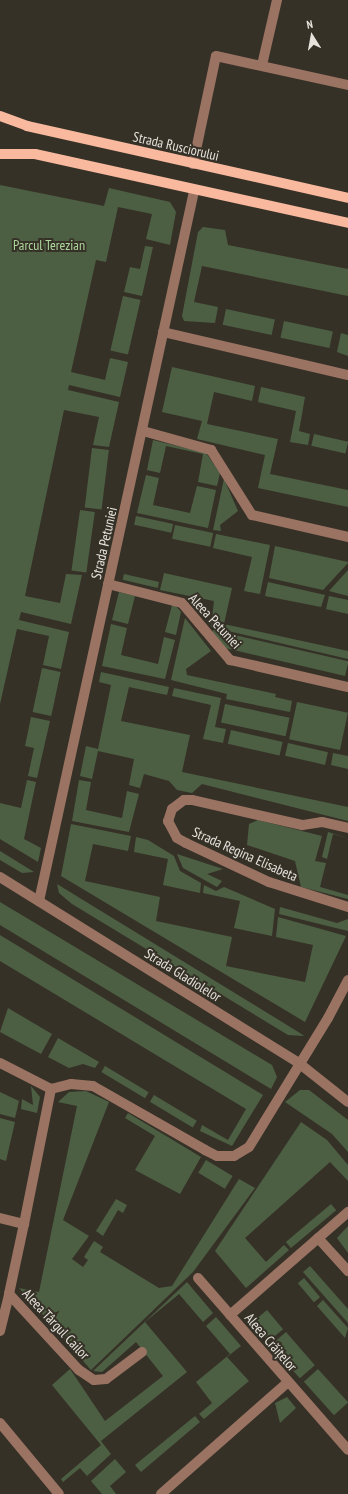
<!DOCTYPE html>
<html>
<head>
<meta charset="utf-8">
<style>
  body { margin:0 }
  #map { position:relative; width:348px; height:1494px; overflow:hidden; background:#363127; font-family:"PT Sans Narrow",sans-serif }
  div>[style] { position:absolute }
  .green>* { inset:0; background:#4c5f43; transform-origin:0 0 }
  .minor>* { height:10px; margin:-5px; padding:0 5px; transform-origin:5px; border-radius:5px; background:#9a7363 }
  .major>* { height:10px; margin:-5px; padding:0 5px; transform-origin:5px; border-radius:5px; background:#f9b99e }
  span { translate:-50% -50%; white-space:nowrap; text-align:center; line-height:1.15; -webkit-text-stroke:4px #363127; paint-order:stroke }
  .street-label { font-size:14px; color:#e6e3dd }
  .park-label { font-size:14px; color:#add79c }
  .north { position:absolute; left:292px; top:16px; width:40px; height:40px; -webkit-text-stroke:3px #363127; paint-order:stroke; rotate:349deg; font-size:11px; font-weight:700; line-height:16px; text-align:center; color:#e6e3dd }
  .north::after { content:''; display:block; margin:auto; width:14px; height:18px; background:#e6e3dd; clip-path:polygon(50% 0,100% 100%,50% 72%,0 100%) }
</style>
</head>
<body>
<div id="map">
  <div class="green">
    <div style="clip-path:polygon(0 185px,104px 206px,109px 188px,170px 202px,176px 212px,170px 245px,146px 239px,152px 214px,118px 207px,106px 262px,96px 260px,71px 372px,105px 380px,110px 358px,128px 362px,120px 397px,69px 385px,68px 390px,119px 402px,109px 447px,93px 445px,99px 417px,64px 410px,25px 596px,60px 603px,66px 574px,82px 575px,71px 624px,21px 612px,19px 620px,69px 632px,61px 669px,43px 665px,49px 636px,17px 629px,0 704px)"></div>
    <div style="clip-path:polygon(203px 227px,225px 230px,228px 245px,348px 269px,348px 296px,202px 266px,194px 302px,218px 307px,215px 323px,184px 321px,182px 316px,198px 232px)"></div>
    <div style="clip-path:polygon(145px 246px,153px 247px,142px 296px,124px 292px,130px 267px,140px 269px)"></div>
    <div style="left:123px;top:296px;width:18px;height:56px;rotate:13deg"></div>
    <div style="left:226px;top:309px;width:50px;height:16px;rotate:12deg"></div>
    <div style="left:284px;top:321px;width:50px;height:17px;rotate:12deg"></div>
    <div style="clip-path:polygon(341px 333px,348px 335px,348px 356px,337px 352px)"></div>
    <div style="clip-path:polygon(172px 367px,255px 386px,252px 401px,214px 392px,207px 424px,278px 439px,270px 474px,348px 490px,348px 507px,258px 488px,265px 455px,197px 439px,202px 421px,162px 412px)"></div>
    <div style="clip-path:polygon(261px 387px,305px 397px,299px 431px,310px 434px,308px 445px,290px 442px,296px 411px,258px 402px)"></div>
    <div style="left:314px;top:434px;width:35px;height:12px;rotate:13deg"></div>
    <div style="clip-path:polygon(153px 440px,206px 453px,220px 473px,217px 486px,198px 482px,203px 454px,166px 446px,160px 473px,147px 470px)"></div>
    <div style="left:92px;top:448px;width:17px;height:60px;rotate:7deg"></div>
    <div style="clip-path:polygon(146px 475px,159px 478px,153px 505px,190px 513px,197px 486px,216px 490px,208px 528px,137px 513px)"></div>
    <div style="clip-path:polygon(224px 479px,238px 511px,220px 525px,221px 531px,213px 530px)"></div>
    <div style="left:80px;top:510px;width:15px;height:61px;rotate:8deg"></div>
    <div style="left:136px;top:516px;width:38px;height:9px;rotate:12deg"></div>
    <div style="left:175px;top:525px;width:39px;height:14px;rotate:12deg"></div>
    <div style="clip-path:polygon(216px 534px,270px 545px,260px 594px,244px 591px,252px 557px,213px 548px)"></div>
    <div style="clip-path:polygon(275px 546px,348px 562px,348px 563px,323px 590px,269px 578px)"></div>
    <div style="clip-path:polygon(348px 570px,348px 596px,329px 591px)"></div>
    <div style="clip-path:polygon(164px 573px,232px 588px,224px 624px,348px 651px,348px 659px,211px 627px,214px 601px,160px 590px)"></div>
    <div style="left:124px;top:574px;width:36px;height:6px;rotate:13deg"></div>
    <div style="clip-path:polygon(268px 582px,325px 595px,321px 607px,265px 596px)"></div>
    <div style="clip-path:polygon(119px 592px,174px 605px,176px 606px,181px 612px,176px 635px,165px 632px,172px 605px,135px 596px,128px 624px,112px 620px)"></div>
    <div style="clip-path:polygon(329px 596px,348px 600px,348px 614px,326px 609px)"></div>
    <div style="clip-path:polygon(185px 618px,211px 651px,186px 669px,187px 675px,276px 694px,275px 697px,292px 701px,290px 712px,226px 699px,227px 694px,171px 680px)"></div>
    <div style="clip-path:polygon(111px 624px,127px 628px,121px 655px,158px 664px,164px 637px,175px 640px,165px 679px,102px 666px)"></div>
    <div style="left:213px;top:630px;width:139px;height:15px;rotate:13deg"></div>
    <div style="left:42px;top:668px;width:19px;height:45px;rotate:12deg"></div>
    <div style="clip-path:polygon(101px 672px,169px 687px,167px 695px,129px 687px,121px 721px,190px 735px,182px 772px,348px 807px,348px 821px,202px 784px,192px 793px,177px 790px,169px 781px,144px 774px,140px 788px,129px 785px,134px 759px,98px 751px,92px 779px,80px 776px,86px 746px,98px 749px,111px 685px,99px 682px)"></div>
    <div style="clip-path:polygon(174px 688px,221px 698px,215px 727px,226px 729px,223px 743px,203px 739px,211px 705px,172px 696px)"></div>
    <div style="left:297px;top:702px;width:52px;height:38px;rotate:12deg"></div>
    <div style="left:225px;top:704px;width:66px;height:19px;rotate:12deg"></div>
    <div style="clip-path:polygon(31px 717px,50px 721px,37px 778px,28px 776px,34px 748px,25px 746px)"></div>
    <div style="left:231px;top:730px;width:53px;height:14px;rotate:13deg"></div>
    <div style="left:288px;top:743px;width:41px;height:13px;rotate:13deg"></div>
    <div style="clip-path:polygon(333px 753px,348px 756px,348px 769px,331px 765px)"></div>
    <div style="clip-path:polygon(27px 780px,36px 782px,24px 839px,41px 848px,38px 862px,0 839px,0 803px,21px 808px)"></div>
    <div style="clip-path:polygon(79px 780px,91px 782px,86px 810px,122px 818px,127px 791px,139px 794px,129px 832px,72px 821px)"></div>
    <div style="clip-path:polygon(258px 820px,322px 836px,315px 861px,326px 863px,320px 887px,348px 895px,348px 899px,301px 887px,295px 861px,247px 845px,249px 824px)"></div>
    <div style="clip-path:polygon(71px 824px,131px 836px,128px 851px,93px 844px,85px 881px,160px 897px,156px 921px,232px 937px,226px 966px,305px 982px,313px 945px,276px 937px,278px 917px,346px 936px,305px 1022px,61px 876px)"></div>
    <div style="clip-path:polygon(328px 832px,348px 838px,333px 834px,327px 859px,322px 857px)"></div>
    <div style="clip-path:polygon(136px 837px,148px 840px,174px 856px,180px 871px,201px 883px,200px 893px,163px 885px,168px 859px,134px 852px)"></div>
    <div style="clip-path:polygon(0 851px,34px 872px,22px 873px,0 860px)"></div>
    <div style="clip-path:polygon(177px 854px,223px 869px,207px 874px,222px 881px,217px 887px,183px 868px)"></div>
    <div style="clip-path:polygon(57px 884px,300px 1033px,304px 1036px,288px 1035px,72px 904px,59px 893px)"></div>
    <div style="clip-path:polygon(204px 885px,216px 891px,224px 887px,275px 909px,272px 936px,234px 928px,240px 901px,203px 893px)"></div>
    <div style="clip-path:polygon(0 902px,272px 1065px,277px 1077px,271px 1089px,0 925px)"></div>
    <div style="clip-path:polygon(280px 907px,337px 923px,348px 919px,348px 931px,279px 914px)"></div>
    <div style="clip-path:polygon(0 935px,263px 1095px,232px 1146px,200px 1131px,202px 1125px,228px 1140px,246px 1109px,0 961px)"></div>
    <div style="clip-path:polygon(8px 1008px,52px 1034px,41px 1054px,0 1032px)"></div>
    <div style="clip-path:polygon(58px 1038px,99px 1062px,95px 1068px,83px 1064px,69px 1068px,48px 1057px)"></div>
    <div style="left:105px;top:1066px;width:51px;height:7px;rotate:31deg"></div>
    <div style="clip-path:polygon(31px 1086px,40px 1097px,37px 1113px,21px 1109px,22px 1099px,33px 1105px)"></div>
    <div style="clip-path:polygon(300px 1090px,309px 1090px,348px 1120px,348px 1152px,332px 1134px,285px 1102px)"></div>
    <div style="clip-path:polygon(86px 1091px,109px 1102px,63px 1220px,89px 1236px,72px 1259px,83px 1267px,88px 1260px,84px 1257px,94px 1241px,103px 1247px,100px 1252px,159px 1288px,172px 1286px,239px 1179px,255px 1188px,193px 1272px,91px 1370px,19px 1288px,39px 1292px,77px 1106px,58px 1102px,69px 1092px)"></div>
    <div style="clip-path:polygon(0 1092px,19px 1101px,15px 1118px,0 1114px)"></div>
    <div style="left:154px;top:1095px;width:50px;height:8px;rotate:31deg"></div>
    <div style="clip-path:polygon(128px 1113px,201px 1157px,180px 1194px,135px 1170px,155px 1136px,125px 1118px)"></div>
    <div style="clip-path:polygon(0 1118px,15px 1122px,6px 1161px,0 1159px)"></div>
    <div style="clip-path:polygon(301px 1122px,327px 1140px,348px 1165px,348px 1181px,330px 1162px,245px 1238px,266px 1262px,284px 1245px,289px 1250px,246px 1288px,215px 1251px)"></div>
    <div style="left:206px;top:1160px;width:31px;height:15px;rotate:31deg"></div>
    <div style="clip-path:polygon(116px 1199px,127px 1205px,123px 1213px,118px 1210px,103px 1236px,96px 1231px)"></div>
    <div style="left:331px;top:1204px;width:8px;height:59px;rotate:50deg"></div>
    <div style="clip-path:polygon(348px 1226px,348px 1253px,337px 1238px)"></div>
    <div style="clip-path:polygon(310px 1266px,348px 1309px,348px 1323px,303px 1272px)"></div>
    <div style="left:304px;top:1278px;width:25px;height:8px;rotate:50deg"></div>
    <div style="clip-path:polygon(187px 1282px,213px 1313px,203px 1322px,179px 1294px,145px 1322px,187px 1372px,101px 1441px,111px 1454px,87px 1476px,80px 1468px,63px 1482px,61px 1479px,101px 1445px,52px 1385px,70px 1369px,105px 1421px,163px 1376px,136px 1342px,102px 1372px,93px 1371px)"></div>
    <div style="clip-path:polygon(323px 1300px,348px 1328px,345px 1338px,317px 1306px)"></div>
    <div style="left:267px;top:1310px;width:25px;height:19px;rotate:50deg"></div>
    <div style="clip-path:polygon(216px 1317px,241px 1346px,227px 1357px,249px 1381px,204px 1419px,199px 1414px,212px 1403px,196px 1382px,230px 1354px,206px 1326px)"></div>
    <div style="left:286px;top:1332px;width:44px;height:20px;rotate:49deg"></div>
    <div style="left:318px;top:1369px;width:45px;height:19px;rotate:48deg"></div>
    <div style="clip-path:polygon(287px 1397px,296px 1408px,280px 1423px,275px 1403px)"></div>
    <div style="clip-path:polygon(195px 1416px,200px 1422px,141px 1472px,135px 1465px)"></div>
    <div style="clip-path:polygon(115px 1459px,126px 1472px,110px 1486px,116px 1494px,102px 1494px,91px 1481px)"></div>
  </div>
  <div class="minor">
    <div style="left:262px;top:65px;width:67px;rotate:-77deg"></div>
    <div style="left:193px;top:164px;width:110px;rotate:-78deg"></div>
    <div style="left:216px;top:56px;width:135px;rotate:12.4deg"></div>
    <div style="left:163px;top:332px;width:190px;rotate:13.1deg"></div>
    <div style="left:143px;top:431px;width:71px;rotate:15.6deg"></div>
    <div style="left:211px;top:450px;width:77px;rotate:57.8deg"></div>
    <div style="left:252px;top:515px;width:98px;rotate:12.9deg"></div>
    <div style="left:108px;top:584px;width:76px;rotate:14.4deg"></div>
    <div style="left:182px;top:603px;width:75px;rotate:49.9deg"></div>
    <div style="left:230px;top:660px;width:121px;rotate:12.9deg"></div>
    <div style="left:348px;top:828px;width:27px;rotate:-167deg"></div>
    <div style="left:322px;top:822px;width:20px;rotate:171deg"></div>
    <div style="left:302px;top:825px;width:113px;rotate:-167.2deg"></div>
    <div style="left:192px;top:800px;width:8px;rotate:180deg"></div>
    <div style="left:184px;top:800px;width:15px;rotate:143deg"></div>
    <div style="left:172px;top:809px;width:13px;rotate:108deg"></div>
    <div style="left:168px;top:821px;width:19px;rotate:62deg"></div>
    <div style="left:177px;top:838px;width:10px;rotate:29deg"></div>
    <div style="left:186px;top:843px;width:92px;rotate:25.2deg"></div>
    <div style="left:269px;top:882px;width:83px;rotate:17.6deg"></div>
    <div style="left:0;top:877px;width:354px;rotate:31.9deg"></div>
    <div style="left:300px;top:1064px;width:61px;rotate:38.4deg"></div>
    <div style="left:39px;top:901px;width:727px;rotate:-77.68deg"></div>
    <div style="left:0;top:1063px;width:57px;rotate:27deg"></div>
    <div style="left:51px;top:1089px;width:21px;rotate:-14deg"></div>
    <div style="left:71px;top:1084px;width:22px;rotate:5deg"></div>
    <div style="left:93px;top:1086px;width:129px;rotate:29.7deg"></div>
    <div style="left:205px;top:1150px;width:13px;rotate:27deg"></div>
    <div style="left:217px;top:1156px;width:17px"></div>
    <div style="left:234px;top:1156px;width:17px;rotate:-31deg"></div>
    <div style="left:249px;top:1147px;width:151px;rotate:-58.5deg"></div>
    <div style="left:328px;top:1018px;width:43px;rotate:-62.2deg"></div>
    <div style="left:0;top:1218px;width:25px;rotate:14deg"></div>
    <div style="left:24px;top:1224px;width:138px;rotate:-78.7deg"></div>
    <div style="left:24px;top:1224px;width:72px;rotate:102.1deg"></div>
    <div style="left:9px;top:1294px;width:103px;rotate:47.4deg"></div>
    <div style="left:79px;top:1370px;width:18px;rotate:34deg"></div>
    <div style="left:94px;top:1380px;width:12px;rotate:-5deg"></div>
    <div style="left:106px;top:1379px;width:45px;rotate:-36.9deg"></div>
    <div style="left:318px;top:1238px;width:45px;rotate:47.7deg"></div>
    <div style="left:198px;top:1278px;width:228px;rotate:48.9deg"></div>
    <div style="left:230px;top:1315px;width:157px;rotate:-41.1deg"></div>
    <div style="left:0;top:1331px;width:38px;rotate:-76deg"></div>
    <div style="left:0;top:1423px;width:92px;rotate:50.3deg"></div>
    <div style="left:161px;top:1494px;width:169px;rotate:-41.4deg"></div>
  </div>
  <div class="major">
    <div style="left:0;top:116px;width:29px;rotate:20deg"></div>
    <div style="left:27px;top:126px;width:329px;rotate:12.6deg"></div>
    <div style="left:0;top:154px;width:35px"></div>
    <div style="left:35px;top:154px;width:321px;rotate:12.4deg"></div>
  </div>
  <div class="street-label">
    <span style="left:176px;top:146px;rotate:13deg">Strada Rusciorului</span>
    <span style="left:104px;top:543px;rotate:-77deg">Strada Petuniei</span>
    <span style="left:215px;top:621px;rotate:47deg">Aleea Petuniei</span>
    <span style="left:245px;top:854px;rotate:24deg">Strada Regina Elisabeta</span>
    <span style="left:183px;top:975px;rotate:32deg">Strada Gladiolelor</span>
    <span style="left:56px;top:1324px;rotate:47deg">Aleea Târgul Cailor</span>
    <span style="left:271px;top:1342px;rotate:49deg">Aleea Crăițelor</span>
  </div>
  <div class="park-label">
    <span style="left:49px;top:245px">Parcul Terezian</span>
  </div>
  <div class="north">N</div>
</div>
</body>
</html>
